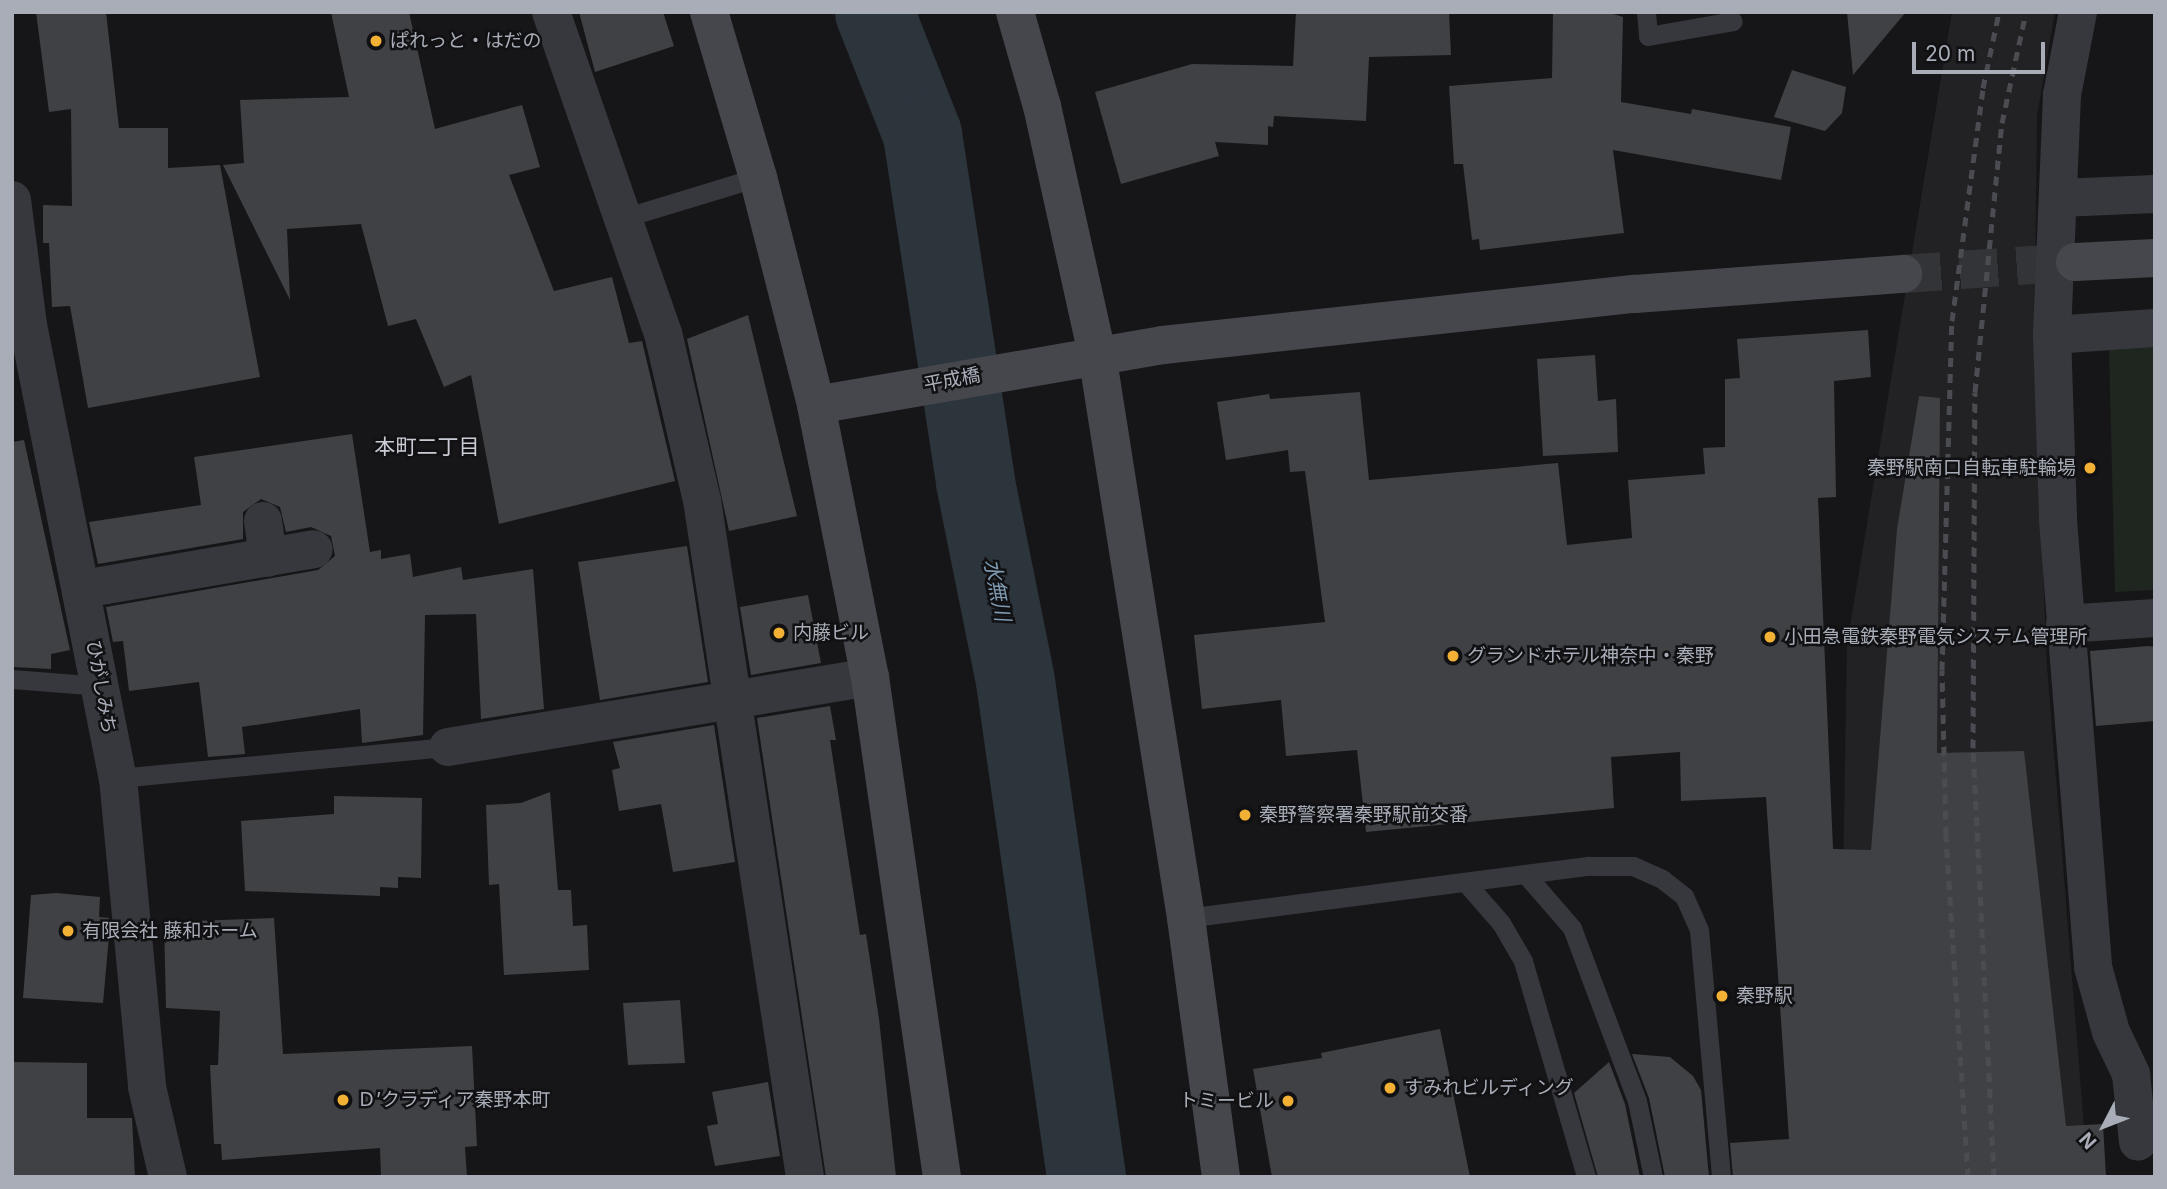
<!DOCTYPE html>
<html>
<head>
<meta charset="utf-8">
<style>
	body { margin:0 }
	#map { position:relative; width:2167px; height:1189px; overflow:hidden; background:#161618; font-family:Inter,"Noto Sans JP",sans-serif }
	div>[style] { position:absolute }
	.built>* { inset:0; background:#222225 }
	.green>* { inset:0; background:#1e261f }
	.river>* { height:79px; margin:-39.5px; padding:0 39.5px; transform-origin:39.5px; border-radius:39.5px; background:#2c353c }
	.building>* { inset:0; background:#404145 }
	.secondary-tunnel>* { height:38px; margin-top:-19px; transform-origin:0; background:repeating-linear-gradient(90deg,#333438 0 38px,transparent 0 57px) }
	.lane>* { height:19px; margin:-9.5px; padding:0 9.5px; transform-origin:9.5px; border-radius:9.5px; background:#37383d }
	.street>* { height:38px; margin:-19px; padding:0 19px; transform-origin:19px; border-radius:19px; background:#37383d }
	.secondary>* { height:38px; margin:-19px; padding:0 19px; transform-origin:19px; border-radius:19px; background:#45474d }
	.rail>* { height:5px; margin-top:-2.5px; transform-origin:0; background:repeating-linear-gradient(90deg,#4a4c52 0 9px,transparent 0 16px) }
	.dots>* { width:19px; height:19px; translate:-50% -50%; box-sizing:border-box; border:4px solid #111113; border-radius:50% }
	span { translate:-50% -50%; white-space:nowrap; text-align:center; line-height:1.15; -webkit-text-stroke:5px #111113; paint-order:stroke }
	.poi-label { font-size:19px; color:#a8adb8 }
	.left { translate:0 -50%; text-align:left }
	.right { translate:-100% -50%; text-align:right }
	.street-label { font-size:19px; color:#a8adb8 }
	.neighbourhood-label { font-size:21px; color:#c9ccd4 }
	.water-label { font-size:21px; color:#7f9bb3; font-style:italic }
	.frame { position:absolute; inset:0; border:14px solid #a8adb8; pointer-events:none }
	.north { position:absolute; left:2069px; top:1091px; width:70px; height:70px; -webkit-text-stroke:5px #111113; paint-order:stroke; rotate:228deg; font-size:19px; font-weight:700; line-height:28px; text-align:center; color:#a8adb8 }
	.north::after { content:''; display:block; margin:auto; width:24px; height:32px; background:#a8adb8; clip-path:polygon(50% 0,100% 100%,50% 72%,0 100%) }
	.scale { position:absolute; left:1912px; top:42px; width:133px; height:32px; box-sizing:border-box; border:4px solid #a8adb8; border-top:0; padding-left:9px; font-size:21px; line-height:24px; white-space:nowrap; color:#a8adb8; -webkit-text-stroke:5px #111113; paint-order:stroke }
</style>
</head>
<body>
<div id="map">
	<div class="built">
		<i style="clip-path:polygon(1952px 12px,2055px 12px,2037px 116px,2034px 354px,2047px 666px,2088px 1177px,1843px 880px,1847px 644px)"></i>
	</div>
	<div class="green">
		<i style="clip-path:polygon(2155px 347px,2155px 590px,2115px 592px,2109px 350px)"></i>
	</div>
	<div class="river">
		<i style="left:874px;top:12px;width:131px;rotate:68.5deg"></i>
		<i style="left:922px;top:134px;width:352px;rotate:81.3deg"></i>
		<i style="left:975px;top:482px;width:203px;rotate:78.6deg"></i>
		<i style="left:1015px;top:681px;width:501px;rotate:81.85deg"></i>
	</div>
	<div class="building">
		<i style="clip-path:polygon(36px 12px,106px 12px,119px 128px,168px 128px,168px 168px,220px 165px,260px 377px,88px 408px,70px 306px,52px 307px,49px 243px,43px 243px,43px 205px,72px 206px,71px 109px,49px 112px)"></i>
		<i style="clip-path:polygon(331px 12px,409px 12px,435px 129px,522px 105px,540px 167px,509px 175px,554px 291px,612px 277px,629px 343px,642px 341px,675px 481px,499px 524px,471px 375px,444px 387px,416px 319px,388px 326px,361px 224px,287px 229px,290px 300px,223px 165px,244px 163px,240px 100px,349px 97px)"></i>
		<i style="clip-path:polygon(579px 12px,663px 12px,674px 46px,595px 72px)"></i>
		<i style="clip-path:polygon(1296px 12px,1449px 12px,1451px 55px,1369px 57px,1366px 121px,1274px 116px,1273px 127px,1268px 126px,1268px 145px,1215px 142px,1219px 156px,1121px 184px,1095px 92px,1192px 64px,1293px 66px)"></i>
		<i style="clip-path:polygon(1553px 12px,1607px 12px,1623px 17px,1621px 102px,1691px 114px,1692px 109px,1791px 127px,1781px 180px,1613px 150px,1624px 233px,1480px 250px,1479px 239px,1472px 240px,1463px 164px,1454px 164px,1449px 86px,1552px 78px)"></i>
		<i style="clip-path:polygon(1847px 12px,1906px 12px,1853px 75px)"></i>
		<i style="clip-path:polygon(1792px 70px,1846px 87px,1842px 113px,1825px 131px,1774px 117px)"></i>
		<i style="clip-path:polygon(748px 315px,797px 516px,729px 531px,687px 339px)"></i>
		<i style="clip-path:polygon(1868px 330px,1871px 377px,1834px 381px,1836px 497px,1818px 498px,1833px 849px,1871px 850px,1897px 529px,1919px 396px,1940px 398px,1937px 753px,2024px 751px,2066px 1126px,2103px 1124px,2106px 1177px,1733px 1177px,1730px 1143px,1789px 1139px,1766px 797px,1681px 801px,1680px 752px,1611px 757px,1614px 808px,1366px 832px,1357px 750px,1286px 756px,1281px 700px,1202px 709px,1194px 635px,1325px 622px,1305px 471px,1290px 472px,1288px 450px,1226px 460px,1217px 402px,1269px 394px,1270px 399px,1360px 392px,1369px 480px,1558px 463px,1567px 545px,1632px 538px,1628px 480px,1705px 474px,1703px 448px,1725px 447px,1725px 379px,1740px 378px,1737px 339px)"></i>
		<i style="clip-path:polygon(1595px 355px,1598px 401px,1616px 399px,1618px 452px,1543px 456px,1537px 359px)"></i>
		<i style="clip-path:polygon(352px 434px,370px 552px,381px 550px,381px 559px,410px 554px,413px 577px,461px 567px,463px 580px,533px 569px,544px 709px,481px 719px,476px 614px,425px 615px,423px 735px,362px 743px,360px 709px,242px 727px,245px 754px,208px 757px,199px 682px,129px 691px,123px 641px,113px 642px,106px 607px,318px 570px,335px 556px,331px 536px,311px 527px,286px 532px,280px 507px,261px 499px,243px 512px,243px 539px,98px 564px,89px 522px,201px 505px,194px 457px)"></i>
		<i style="clip-path:polygon(24px 440px,70px 650px,51px 654px,51px 669px,12px 667px,12px 442px)"></i>
		<i style="clip-path:polygon(687px 546px,708px 682px,600px 700px,578px 562px)"></i>
		<i style="clip-path:polygon(808px 595px,821px 663px,751px 675px,740px 607px)"></i>
		<i style="clip-path:polygon(2148px 646px,2155px 647px,2155px 721px,2096px 726px,2090px 651px)"></i>
		<i style="clip-path:polygon(830px 706px,836px 740px,830px 740px,860px 935px,866px 934px,879px 1019px,896px 1177px,826px 1177px,757px 718px)"></i>
		<i style="clip-path:polygon(714px 725px,735px 862px,673px 872px,661px 804px,619px 811px,612px 770px,620px 768px,613px 742px)"></i>
		<i style="clip-path:polygon(550px 792px,558px 890px,571px 890px,573px 926px,587px 925px,589px 970px,504px 975px,499px 884px,489px 885px,486px 805px,521px 803px)"></i>
		<i style="clip-path:polygon(334px 796px,422px 798px,421px 878px,398px 877px,398px 888px,380px 887px,380px 896px,245px 891px,241px 821px,334px 814px)"></i>
		<i style="clip-path:polygon(56px 893px,100px 897px,99px 917px,109px 918px,110px 925px,103px 1003px,23px 998px,31px 895px)"></i>
		<i style="clip-path:polygon(274px 918px,283px 1054px,472px 1046px,477px 1146px,465px 1147px,467px 1177px,381px 1177px,380px 1148px,222px 1160px,221px 1144px,214px 1144px,210px 1065px,218px 1065px,220px 1011px,166px 1008px,164px 922px)"></i>
		<i style="clip-path:polygon(680px 1000px,685px 1063px,628px 1065px,623px 1003px)"></i>
		<i style="clip-path:polygon(1440px 1029px,1470px 1177px,1272px 1177px,1253px 1069px,1322px 1058px,1321px 1053px)"></i>
		<i style="clip-path:polygon(1632px 1054px,1670px 1057px,1693px 1076px,1701px 1090px,1709px 1177px,1665px 1177px,1649px 1098px)"></i>
		<i style="clip-path:polygon(12px 1062px,87px 1063px,87px 1118px,132px 1118px,135px 1177px,12px 1177px)"></i>
		<i style="clip-path:polygon(1609px 1062px,1625px 1104px,1640px 1177px,1598px 1177px,1574px 1093px)"></i>
		<i style="clip-path:polygon(768px 1082px,780px 1156px,715px 1166px,707px 1126px,718px 1124px,712px 1092px)"></i>
	</div>
	<div class="secondary-tunnel">
		<i style="left:1903px;top:274px;width:172px;rotate:-4deg"></i>
	</div>
	<div class="lane">
		<i style="left:1646px;top:12px;width:24px;rotate:85deg"></i>
		<i style="left:1648px;top:36px;width:86px;rotate:-10deg"></i>
		<i style="left:620px;top:219px;width:144px;rotate:-16.9deg"></i>
		<i style="left:12px;top:679px;width:89px;rotate:4.5deg"></i>
		<i style="left:118px;top:778px;width:331px;rotate:-5.4deg"></i>
		<i style="left:1527px;top:876px;width:69px;rotate:49.1deg"></i>
		<i style="left:1572px;top:928px;width:185px;rotate:69.4deg"></i>
		<i style="left:1637px;top:1101px;width:78px;rotate:78.1deg"></i>
		<i style="left:1466px;top:883px;width:53px;rotate:48.8deg"></i>
		<i style="left:1501px;top:923px;width:44px;rotate:59.9deg"></i>
		<i style="left:1523px;top:961px;width:225px;rotate:73.7deg"></i>
		<i style="left:1186px;top:918px;width:405px;rotate:-7.4deg"></i>
		<i style="left:1588px;top:866px;width:45px"></i>
		<i style="left:1633px;top:866px;width:32px;rotate:24deg"></i>
		<i style="left:1662px;top:879px;width:28px;rotate:38deg"></i>
		<i style="left:1684px;top:896px;width:37px;rotate:66deg"></i>
		<i style="left:1699px;top:930px;width:248px;rotate:84.9deg"></i>
	</div>
	<div class="street">
		<i style="left:551px;top:12px;width:340px;rotate:70.8deg"></i>
		<i style="left:663px;top:333px;width:171px;rotate:76.9deg"></i>
		<i style="left:702px;top:500px;width:685px;rotate:81.35deg"></i>
		<i style="left:2078px;top:12px;width:85px;rotate:100.9deg"></i>
		<i style="left:2062px;top:95px;width:240px;rotate:92.4deg"></i>
		<i style="left:2052px;top:335px;width:185px;rotate:88.1deg"></i>
		<i style="left:2058px;top:520px;width:448px;rotate:85.5deg"></i>
		<i style="left:2093px;top:967px;width:67px;rotate:74.5deg"></i>
		<i style="left:2111px;top:1032px;width:47px;rotate:64.5deg"></i>
		<i style="left:2131px;top:1074px;width:68px;rotate:84.1deg"></i>
		<i style="left:2059px;top:198px;width:96px;rotate:-2.4deg"></i>
		<i style="left:12px;top:200px;width:126px;rotate:82.7deg"></i>
		<i style="left:28px;top:325px;width:462px;rotate:78.8deg"></i>
		<i style="left:118px;top:778px;width:310px;rotate:84.6deg"></i>
		<i style="left:147px;top:1087px;width:92px;rotate:76.9deg"></i>
		<i style="left:2052px;top:335px;width:103px;rotate:-3.9deg"></i>
		<i style="left:263px;top:521px;width:37px;rotate:82deg"></i>
		<i style="left:83px;top:589px;width:234px;rotate:-9.8deg"></i>
		<i style="left:2065px;top:624px;width:90px;rotate:-3.8deg"></i>
		<i style="left:448px;top:747px;width:428px;rotate:-9.4deg"></i>
	</div>
	<div class="secondary">
		<i style="left:709px;top:12px;width:172px;rotate:73.5deg"></i>
		<i style="left:758px;top:177px;width:235px;rotate:75.7deg"></i>
		<i style="left:816px;top:405px;width:277px;rotate:78.8deg"></i>
		<i style="left:870px;top:677px;width:505px;rotate:81.81deg"></i>
		<i style="left:1015px;top:12px;width:98px;rotate:74deg"></i>
		<i style="left:1042px;top:106px;width:254px;rotate:77.5deg"></i>
		<i style="left:1097px;top:354px;width:571px;rotate:81.03deg"></i>
		<i style="left:1186px;top:918px;width:261px;rotate:82.3deg"></i>
		<i style="left:2075px;top:262px;width:80px;rotate:-2.9deg"></i>
		<i style="left:816px;top:405px;width:352px;rotate:-9.8deg"></i>
		<i style="left:1163px;top:345px;width:475px;rotate:-6.2deg"></i>
		<i style="left:1635px;top:294px;width:269px;rotate:-4.3deg"></i>
	</div>
	<div class="rail">
		<i style="left:1968px;top:1177px;width:343px;rotate:-93.7deg"></i>
		<i style="left:1946px;top:835px;width:165px;rotate:-91.4deg"></i>
		<i style="left:1942px;top:670px;width:349px;rotate:-88.4deg"></i>
		<i style="left:1952px;top:321px;width:235px;rotate:-82.4deg"></i>
		<i style="left:1983px;top:88px;width:78px;rotate:-78.1deg"></i>
		<i style="left:1994px;top:1177px;width:430px;rotate:-92.8deg"></i>
		<i style="left:1973px;top:748px;width:356px;rotate:-89.7deg"></i>
		<i style="left:1975px;top:392px;width:270px;rotate:-84.3deg"></i>
		<i style="left:2002px;top:123px;width:114px;rotate:-77.8deg"></i>
	</div>
	<div class="dots">
		<i style="left:376px;top:41px;background:#f2b134"></i>
		<i style="left:2090px;top:468px;background:#f2b134"></i>
		<i style="left:779px;top:633px;background:#f2b134"></i>
		<i style="left:1770px;top:637px;background:#f2b134"></i>
		<i style="left:1453px;top:656px;background:#f2b134"></i>
		<i style="left:1245px;top:815px;background:#f2b134"></i>
		<i style="left:68px;top:931px;background:#f2b134"></i>
		<i style="left:1722px;top:996px;background:#f2b134"></i>
		<i style="left:1390px;top:1088px;background:#f2b134"></i>
		<i style="left:343px;top:1100px;background:#f2b134"></i>
		<i style="left:1288px;top:1101px;background:#f2b134"></i>
	</div>
	<div class="poi-label">
		<span class="left" style="left:390px;top:41px">ぱれっと・はだの</span>
		<span class="right" style="left:2076px;top:468px">秦野駅南口自転車駐輪場</span>
		<span class="left" style="left:793px;top:633px">内藤ビル</span>
		<span class="left" style="left:1784px;top:637px">小田急電鉄秦野電気システム管理所</span>
		<span class="left" style="left:1467px;top:656px">グランドホテル神奈中・秦野</span>
		<span class="left" style="left:1259px;top:815px">秦野警察署秦野駅前交番</span>
		<span class="left" style="left:82px;top:931px">有限会社 藤和ホーム</span>
		<span class="left" style="left:1736px;top:996px">秦野駅</span>
		<span class="left" style="left:1404px;top:1088px">すみれビルディング</span>
		<span class="left" style="left:357px;top:1100px">Ｄ’クラディア秦野本町</span>
		<span class="right" style="left:1274px;top:1101px">トミービル</span>
	</div>
	<div class="street-label">
		<span style="left:952px;top:380px;rotate:-11deg">平成橋</span>
		<span style="left:101px;top:687px;rotate:80deg">ひがしみち</span>
	</div>
	<div class="neighbourhood-label">
		<span style="left:427px;top:447px">本町二丁目</span>
	</div>
	<div class="water-label">
		<span style="left:997px;top:590px;rotate:79deg">水無川</span>
	</div>
	<div class="frame"></div>
	<div class="north">N</div>
	<div class="scale">20 m</div>
</div>
</body>
</html>
